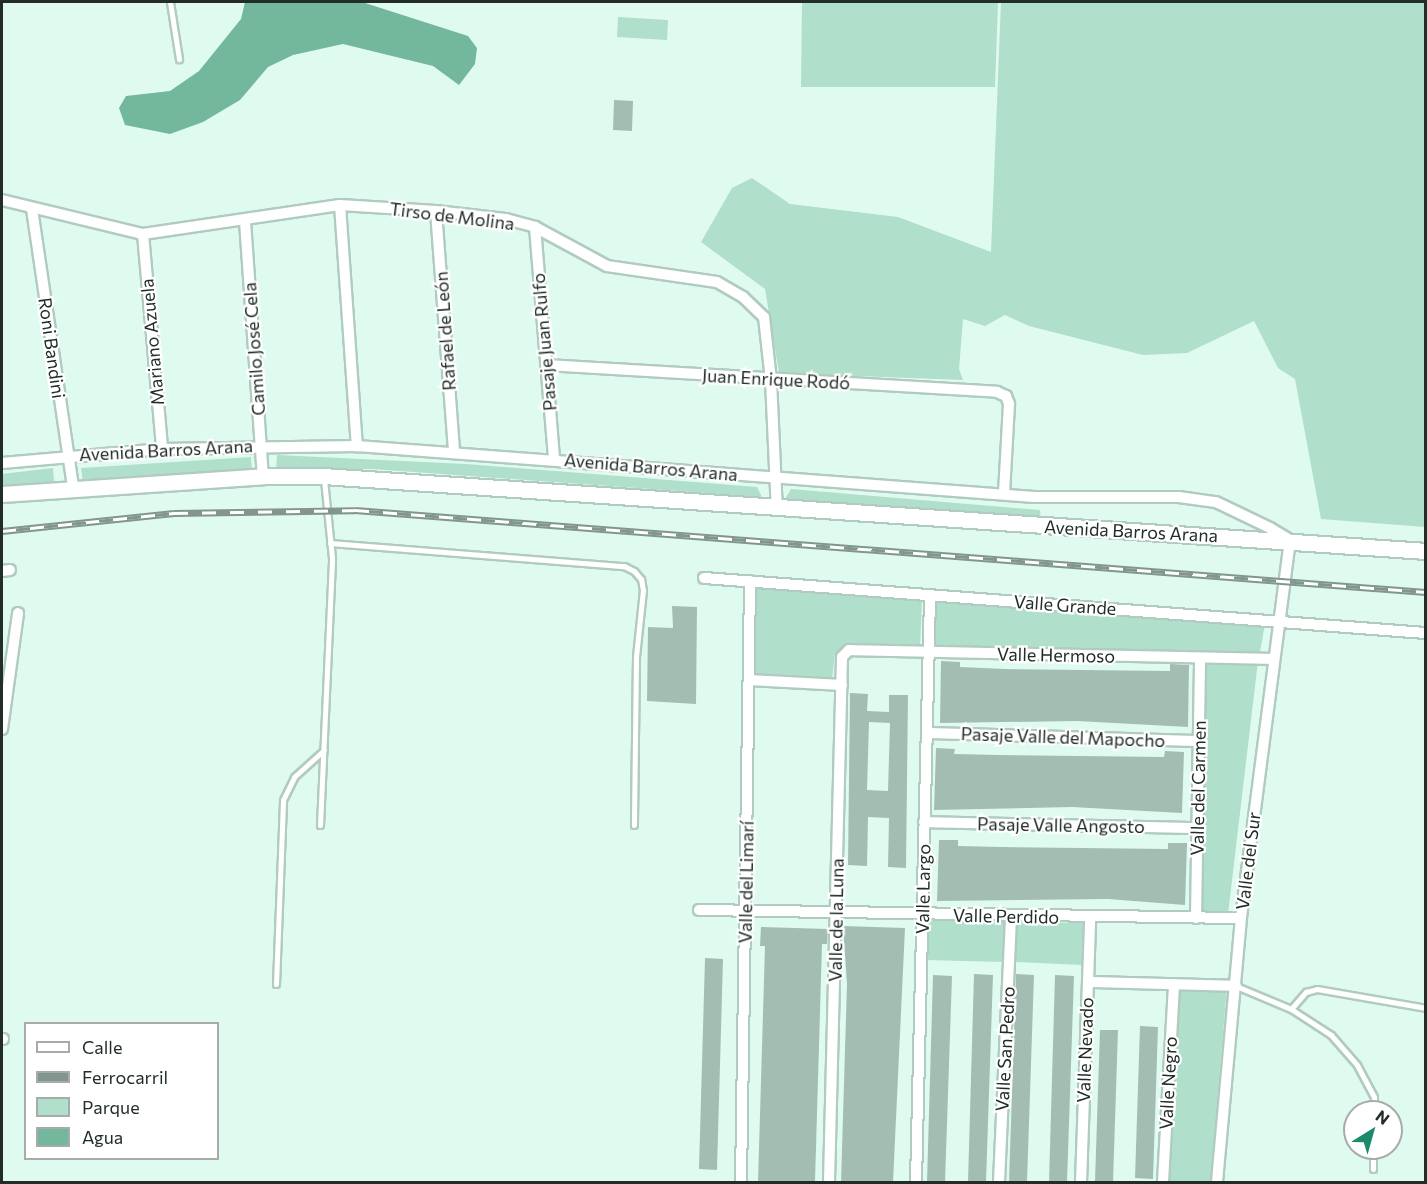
<!DOCTYPE html>
<html>
<head>
<meta charset="utf-8">
<style>
	body { margin:0 }
	#map { position:relative; width:1427px; height:1184px; overflow:hidden; background:#dffbef; font-family:Commissioner,sans-serif }
	div>[style] { position:absolute }
	.green>* { inset:0; background:#b0dfcb }
	.water>* { inset:0; background:#73b79d }
	.building>* { inset:0; background:#a3bdb2 }
	.roads { filter:drop-shadow(2px 0 #b1cbc0) drop-shadow(-2px 0 #b1cbc0) drop-shadow(0 2px #b1cbc0) drop-shadow(0 -2px #b1cbc0) }
	.lane>* { height:5px; margin:-2.5px; padding:0 2.5px; transform-origin:2.5px; border-radius:2.5px; background:#fff }
	.street>* { height:10px; margin:-5px; padding:0 5px; transform-origin:5px; border-radius:5px; background:#fff }
	.secondary>* { height:15px; margin:-7.5px; padding:0 7.5px; transform-origin:7.5px; border-radius:7.5px; background:#fff }
	.rail>* { height:7px; margin-top:-3.5px; transform-origin:0; background:repeating-linear-gradient(90deg,#fff 0 14px,#82968e 0 28px); box-sizing:border-box; border-block:2px solid #82968e }
	span { translate:-50% -50%; white-space:nowrap; text-align:center; line-height:1.15; -webkit-text-stroke:4.5px #fff; paint-order:stroke }
	.street-label { font-size:18px; color:#222d28 }
	.frame { position:absolute; inset:0; border:3px solid #222d28; pointer-events:none }
	.legend { position:absolute; left:24px; top:1022px; width:195px; height:138px; box-sizing:border-box; background:#fff; border:2px solid #a7aba9; margin:0; padding:8px 10px; list-style:none; font-size:18px; color:#222d28 }
	.legend li { display:flex; align-items:center; gap:12px; height:30px }
	.legend b { width:30px; border:2px solid #a7aba9 }
	.north { position:absolute; left:1343px; top:1100px; width:60px; height:60px; box-sizing:border-box; background:#fff; border:2px solid #a7aba9; border-radius:50%; rotate:37deg; font-size:16px; font-weight:700; line-height:24px; text-align:center; color:#222d28 }
	.north::after { content:''; display:block; margin:auto; width:21px; height:27px; background:#1b8b6b; clip-path:polygon(50% 0,100% 100%,50% 72%,0 100%) }
</style>
</head>
<body>
<div id="map">
	<div class="green">
		<i style="clip-path:polygon(802px 2px,998px 2px,995px 87px,801px 87px)"></i>
		<i style="clip-path:polygon(1001px 2px,1425px 2px,1425px 527px,1321px 519px,1295px 379px,1278px 368px,1254px 321px,1187px 353px,1143px 355px,1029px 326px,1005px 315px,985px 326px,963px 319px,959px 369px,963px 380px,779px 373px,765px 289px,701px 242px,732px 188px,752px 178px,790px 204px,898px 217px,991px 252px)"></i>
		<i style="clip-path:polygon(618px 17px,668px 20px,667px 40px,617px 37px)"></i>
		<i style="clip-path:polygon(277px 455px,466px 464px,757px 487px,762px 497px,372px 469px,276px 470px)"></i>
		<i style="clip-path:polygon(251px 457px,252px 471px,83px 483px,81px 468px)"></i>
		<i style="clip-path:polygon(53px 468px,54px 482px,2px 486px,2px 474px)"></i>
		<i style="clip-path:polygon(791px 489px,1040px 510px,1041px 521px,785px 499px)"></i>
		<i style="clip-path:polygon(751px 586px,922px 599px,920px 648px,848px 645px,835px 653px,832px 680px,748px 677px)"></i>
		<i style="clip-path:polygon(930px 599px,1265px 624px,1260px 652px,928px 648px)"></i>
		<i style="clip-path:polygon(1205px 660px,1258px 661px,1228px 914px,1201px 913px)"></i>
		<i style="clip-path:polygon(925px 920px,1006px 922px,1004px 962px,924px 960px)"></i>
		<i style="clip-path:polygon(1016px 922px,1085px 923px,1083px 965px,1015px 962px)"></i>
		<i style="clip-path:polygon(1178px 988px,1227px 988px,1210px 1182px,1166px 1182px)"></i>
	</div>
	<div class="water">
		<i style="clip-path:polygon(245px 2px,362px 2px,468px 36px,477px 48px,475px 64px,459px 85px,433px 66px,343px 44px,293px 55px,268px 67px,240px 100px,203px 122px,170px 134px,125px 125px,119px 108px,126px 96px,170px 91px,199px 71px,241px 19px)"></i>
	</div>
	<div class="building">
		<i style="clip-path:polygon(614px 100px,633px 101px,632px 131px,613px 130px)"></i>
		<i style="clip-path:polygon(672px 606px,697px 607px,696px 704px,647px 701px,648px 627px,673px 628px)"></i>
		<i style="clip-path:polygon(941px 661px,960px 662px,960px 667px,1005px 669px,1170px 671px,1170px 664px,1189px 665px,1188px 727px,1077px 721px,940px 723px)"></i>
		<i style="clip-path:polygon(evenodd,850px 693px,868px 694px,867px 711px,889px 712px,889px 695px,908px 695px,906px 868px,888px 867px,889px 818px,868px 817px,867px 866px,848px 865px,850px 693px,869px 722px,890px 723px,888px 791px,867px 790px,869px 722px)"></i>
		<i style="clip-path:polygon(936px 748px,955px 749px,954px 754px,999px 755px,1164px 757px,1165px 751px,1184px 752px,1182px 813px,1072px 807px,934px 810px)"></i>
		<i style="clip-path:polygon(939px 840px,958px 840px,958px 846px,1002px 847px,1168px 849px,1168px 843px,1187px 843px,1185px 905px,1108px 899px,937px 901px)"></i>
		<i style="clip-path:polygon(843px 926px,905px 928px,893px 1182px,841px 1182px,847px 984px)"></i>
		<i style="clip-path:polygon(761px 927px,828px 929px,827px 944px,822px 944px,815px 1182px,758px 1182px,765px 946px,760px 946px)"></i>
		<i style="clip-path:polygon(705px 958px,723px 959px,717px 1170px,699px 1169px)"></i>
		<i style="clip-path:polygon(974px 974px,993px 975px,986px 1182px,968px 1182px)"></i>
		<i style="clip-path:polygon(1016px 974px,1034px 975px,1027px 1182px,1009px 1182px)"></i>
		<i style="clip-path:polygon(933px 975px,952px 976px,945px 1182px,927px 1182px)"></i>
		<i style="clip-path:polygon(1055px 975px,1074px 976px,1067px 1182px,1049px 1182px)"></i>
		<i style="clip-path:polygon(1140px 1026px,1158px 1027px,1153px 1179px,1135px 1178px)"></i>
		<i style="clip-path:polygon(1100px 1030px,1118px 1030px,1113px 1182px,1095px 1181px)"></i>
	</div>
	<div class="roads">
		<div class="lane">
			<i style="left:170px;top:2px;width:58px;rotate:81deg"></i>
			<i style="left:330px;top:543px;width:295px;rotate:4.5deg"></i>
			<i style="left:624px;top:566px;width:11px;rotate:27deg"></i>
			<i style="left:634px;top:571px;width:11px;rotate:49deg"></i>
			<i style="left:641px;top:579px;width:11px;rotate:80deg"></i>
			<i style="left:643px;top:590px;width:67px;rotate:96deg"></i>
			<i style="left:636px;top:657px;width:168px;rotate:90.7deg"></i>
			<i style="left:320px;top:825px;width:267px;rotate:-87.4deg"></i>
			<i style="left:332px;top:558px;width:79px;rotate:-95.8deg"></i>
			<i style="left:276px;top:984px;width:184px;rotate:-87.8deg"></i>
			<i style="left:283px;top:800px;width:25px;rotate:-64deg"></i>
			<i style="left:294px;top:777px;width:40px;rotate:-42deg"></i>
			<i style="left:1236px;top:986px;width:60px;rotate:22.7deg"></i>
			<i style="left:1291px;top:1009px;width:48px;rotate:33deg"></i>
			<i style="left:1331px;top:1035px;width:40px;rotate:49deg"></i>
			<i style="left:1357px;top:1065px;width:36px;rotate:62deg"></i>
			<i style="left:1374px;top:1097px;width:15px;rotate:90deg"></i>
			<i style="left:1291px;top:1009px;width:23px;rotate:-49deg"></i>
			<i style="left:1306px;top:992px;width:11px;rotate:-15deg"></i>
			<i style="left:1317px;top:989px;width:111px;rotate:9.9deg"></i>
			<i style="left:1373px;top:1169px;width:21px;rotate:-90deg"></i>
		</div>
		<div class="street">
			<i style="left:2px;top:200px;width:145px;rotate:13.6deg"></i>
			<i style="left:143px;top:234px;width:199px;rotate:-8.4deg"></i>
			<i style="left:340px;top:205px;width:96px;rotate:3.6deg"></i>
			<i style="left:436px;top:211px;width:70px;rotate:6.5deg"></i>
			<i style="left:506px;top:219px;width:30px;rotate:15deg"></i>
			<i style="left:535px;top:227px;width:82px;rotate:28.4deg"></i>
			<i style="left:607px;top:266px;width:111px;rotate:8.3deg"></i>
			<i style="left:717px;top:282px;width:30px;rotate:30deg"></i>
			<i style="left:743px;top:297px;width:29px;rotate:44deg"></i>
			<i style="left:764px;top:317px;width:63px;rotate:83.7deg"></i>
			<i style="left:771px;top:380px;width:130px;rotate:87.4deg"></i>
			<i style="left:340px;top:205px;width:242px;rotate:86deg"></i>
			<i style="left:32px;top:209px;width:282px;rotate:81.6deg"></i>
			<i style="left:436px;top:211px;width:241px;rotate:85.7deg"></i>
			<i style="left:245px;top:221px;width:256px;rotate:86deg"></i>
			<i style="left:535px;top:227px;width:232px;rotate:85.3deg"></i>
			<i style="left:143px;top:234px;width:216px;rotate:84.9deg"></i>
			<i style="left:546px;top:365px;width:452px;rotate:3.4deg"></i>
			<i style="left:997px;top:392px;width:10px;rotate:24deg"></i>
			<i style="left:1006px;top:396px;width:9px;rotate:69deg"></i>
			<i style="left:1009px;top:404px;width:90px;rotate:93.2deg"></i>
			<i style="left:2px;top:463px;width:161px;rotate:-5deg"></i>
			<i style="left:162px;top:449px;width:195px;rotate:-0.9deg"></i>
			<i style="left:357px;top:446px;width:679px;rotate:4.31deg"></i>
			<i style="left:1034px;top:497px;width:145px"></i>
			<i style="left:1179px;top:497px;width:37px;rotate:8deg"></i>
			<i style="left:1216px;top:502px;width:60px;rotate:25.7deg"></i>
			<i style="left:1270px;top:528px;width:23px;rotate:31deg"></i>
			<i style="left:1290px;top:540px;width:381px;rotate:97.4deg"></i>
			<i style="left:1241px;top:918px;width:265px;rotate:95.2deg"></i>
			<i style="left:2px;top:571px;width:8px;rotate:-7deg"></i>
			<i style="left:704px;top:578px;width:724px;rotate:4.36deg"></i>
			<i style="left:749px;top:680px;width:93px;rotate:3.1deg"></i>
			<i style="left:2px;top:729px;width:117px;rotate:-82.1deg"></i>
			<i style="left:927px;top:733px;width:272px;rotate:1.7deg"></i>
			<i style="left:924px;top:822px;width:273px;rotate:1.3deg"></i>
			<i style="left:699px;top:910px;width:542px;rotate:0.85deg"></i>
			<i style="left:1196px;top:918px;width:260px;rotate:-89.1deg"></i>
			<i style="left:1088px;top:982px;width:148px;rotate:1.5deg"></i>
			<i style="left:2px;top:1039px;width:1px"></i>
			<i style="left:741px;top:1182px;width:601px;rotate:-89.14deg"></i>
			<i style="left:829px;top:1182px;width:525px;rotate:-88.58deg"></i>
			<i style="left:842px;top:657px;width:10px;rotate:-45deg"></i>
			<i style="left:849px;top:650px;width:423px;rotate:1.2deg"></i>
			<i style="left:916px;top:1182px;width:587px;rotate:-88.63deg"></i>
			<i style="left:999px;top:1182px;width:266px;rotate:-87.4deg"></i>
			<i style="left:1081px;top:1182px;width:264px;rotate:-88deg"></i>
			<i style="left:1163px;top:1182px;width:198px;rotate:-86.8deg"></i>
		</div>
		<div class="secondary">
			<i style="left:2px;top:494px;width:262px;rotate:-3.9deg"></i>
			<i style="left:263px;top:476px;width:60px"></i>
			<i style="left:323px;top:476px;width:1106px;rotate:3.89deg"></i>
		</div>
	</div>
	<div class="rail">
		<i style="left:2px;top:531px;width:173px;rotate:-6deg"></i>
		<i style="left:174px;top:513px;width:181px;rotate:-0.9deg"></i>
		<i style="left:355px;top:510px;width:1074px;rotate:4.38deg"></i>
	</div>
	<div class="street-label">
		<span style="left:452px;top:216px;rotate:7deg">Tirso de Molina</span>
		<span style="left:445px;top:331px;rotate:-94deg">Rafael de León</span>
		<span style="left:152px;top:342px;rotate:-95deg">Mariano Azuela</span>
		<span style="left:544px;top:342px;rotate:-95deg">Pasaje Juan Rulfo</span>
		<span style="left:52px;top:348px;rotate:82deg">Roni Bandini</span>
		<span style="left:254px;top:349px;rotate:-94deg">Camilo José Cela</span>
		<span style="left:776px;top:379px;rotate:3deg">Juan Enrique Rodó</span>
		<span style="left:166px;top:450px;rotate:-3deg">Avenida Barros Arana</span>
		<span style="left:651px;top:467px;rotate:5deg">Avenida Barros Arana</span>
		<span style="left:1131px;top:531px;rotate:3deg">Avenida Barros Arana</span>
		<span style="left:1065px;top:605px;rotate:4deg">Valle Grande</span>
		<span style="left:1056px;top:655px;rotate:1deg">Valle Hermoso</span>
		<span style="left:1063px;top:737px;rotate:2deg">Pasaje Valle del Mapocho</span>
		<span style="left:1198px;top:788px;rotate:-89deg">Valle del Carmen</span>
		<span style="left:1061px;top:825px;rotate:1deg">Pasaje Valle Angosto</span>
		<span style="left:1248px;top:861px;rotate:-83deg">Valle del Sur</span>
		<span style="left:746px;top:882px;rotate:-89deg">Valle del Limarí</span>
		<span style="left:923px;top:889px;rotate:-89deg">Valle Largo</span>
		<span style="left:1006px;top:916px;rotate:1deg">Valle Perdido</span>
		<span style="left:836px;top:920px;rotate:-89deg">Valle de la Luna</span>
		<span style="left:1005px;top:1049px;rotate:-87deg">Valle San Pedro</span>
		<span style="left:1085px;top:1050px;rotate:-88deg">Valle Nevado</span>
		<span style="left:1168px;top:1083px;rotate:-87deg">Valle Negro</span>
	</div>
	<div class="frame"></div>
	<ul class="legend">
	<li><b style="height:8px;background:#fff"></b>Calle</li>
	<li><b style="height:8px;background:#82968e"></b>Ferrocarril</li>
	<li><b style="height:16px;background:#b0dfcb"></b>Parque</li>
	<li><b style="height:16px;background:#73b79d"></b>Agua</li>
	</ul>
	<div class="north">N</div>
</div>
</body>
</html>
